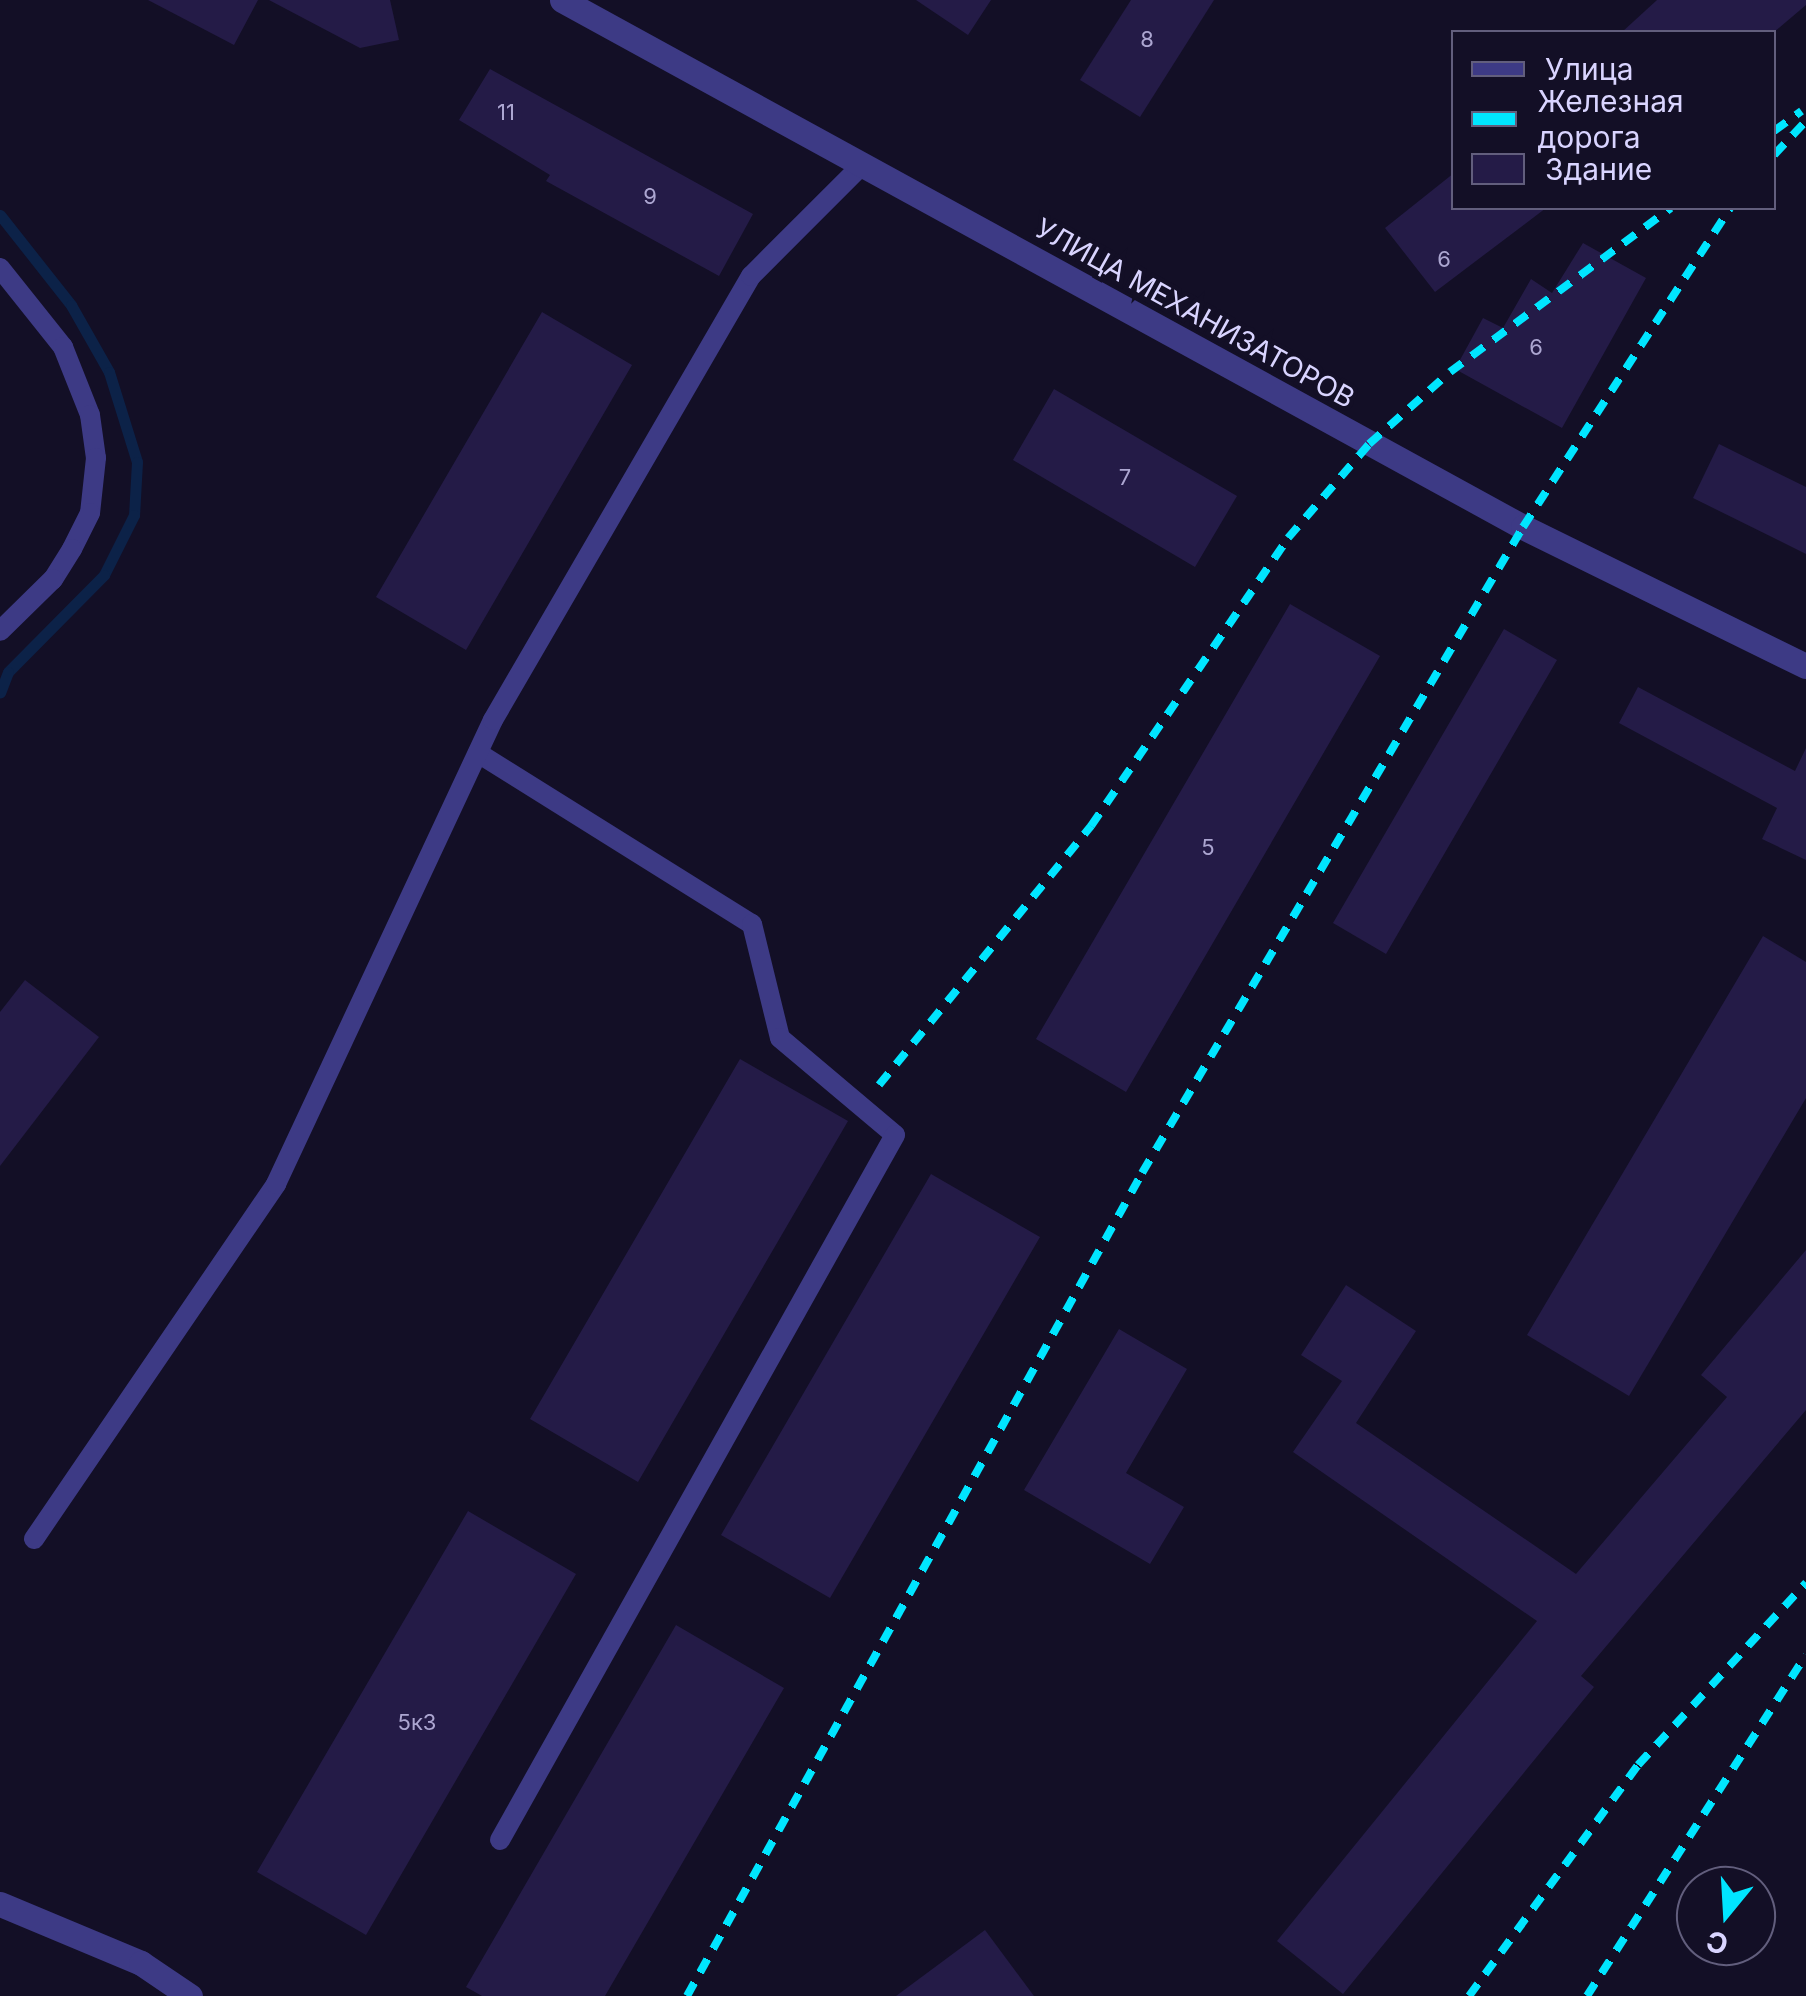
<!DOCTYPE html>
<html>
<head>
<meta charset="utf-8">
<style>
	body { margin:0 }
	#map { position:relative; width:1806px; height:1996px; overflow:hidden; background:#130f26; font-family:Inter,sans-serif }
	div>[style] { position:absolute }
	.stream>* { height:11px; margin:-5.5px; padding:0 5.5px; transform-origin:5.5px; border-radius:5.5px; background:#0c2248 }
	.building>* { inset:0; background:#241b47 }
	.lane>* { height:20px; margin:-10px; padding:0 10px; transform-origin:10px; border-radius:10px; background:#3d3a85 }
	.street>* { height:25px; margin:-12.5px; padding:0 12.5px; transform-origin:12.5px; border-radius:12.5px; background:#3d3a85 }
	.rail>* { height:8px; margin-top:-4px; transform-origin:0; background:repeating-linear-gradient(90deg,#00e5ff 0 15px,transparent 0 27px) }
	span { translate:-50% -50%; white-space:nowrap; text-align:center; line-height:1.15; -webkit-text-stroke:9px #130f26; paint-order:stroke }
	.number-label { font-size:22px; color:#aca6d1 }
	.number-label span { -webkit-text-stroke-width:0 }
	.street-label { font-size:28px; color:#d9d4ff }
	.legend { position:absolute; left:1451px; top:30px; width:325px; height:180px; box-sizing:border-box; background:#130f26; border:2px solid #625e7d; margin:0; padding:12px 18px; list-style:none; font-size:30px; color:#d9d4ff }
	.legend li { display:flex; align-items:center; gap:20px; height:50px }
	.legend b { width:50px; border:2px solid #625e7d }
	.north { position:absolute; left:1676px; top:1866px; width:100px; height:100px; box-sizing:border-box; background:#130f26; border:2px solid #625e7d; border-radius:50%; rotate:198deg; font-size:28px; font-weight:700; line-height:40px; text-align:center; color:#d9d4ff }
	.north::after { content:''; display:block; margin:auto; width:35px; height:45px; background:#00e5ff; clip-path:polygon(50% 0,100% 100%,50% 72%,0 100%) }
</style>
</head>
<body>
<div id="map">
	<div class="stream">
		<i style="left:0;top:215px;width:115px;rotate:51.7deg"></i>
		<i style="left:71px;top:305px;width:77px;rotate:60.4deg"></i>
		<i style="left:109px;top:372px;width:94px;rotate:72.7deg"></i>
		<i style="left:137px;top:462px;width:53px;rotate:93.2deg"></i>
		<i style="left:134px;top:515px;width:67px;rotate:116.6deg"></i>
		<i style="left:104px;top:575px;width:136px;rotate:134.7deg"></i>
		<i style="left:8px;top:672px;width:22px;rotate:111deg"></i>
	</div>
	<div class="building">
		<i style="clip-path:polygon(148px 0,258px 0,234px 45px)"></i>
		<i style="clip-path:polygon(269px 0,390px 0,399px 40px,360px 48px)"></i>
		<i style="clip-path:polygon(916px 0,991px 0,968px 35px)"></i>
		<i style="clip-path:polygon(1131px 0,1214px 0,1140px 117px,1080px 80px)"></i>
		<i style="clip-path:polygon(1657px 0,1806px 0,1806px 5px,1774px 32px,1622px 32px)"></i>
		<i style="clip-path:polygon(490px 69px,753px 214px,719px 276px,546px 181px,550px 175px,459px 120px)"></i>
		<i style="clip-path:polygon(1454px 173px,1454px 208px,1546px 208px,1435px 292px,1385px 228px)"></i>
		<i style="clip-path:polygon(1583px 243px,1646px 278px,1562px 428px,1455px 369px,1483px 318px,1503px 328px,1531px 279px,1552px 293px)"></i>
		<i style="clip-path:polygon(542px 312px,632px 365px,466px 650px,376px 597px)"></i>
		<i style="clip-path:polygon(1054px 389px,1237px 496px,1195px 567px,1013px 460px)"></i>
		<i style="clip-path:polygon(1719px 444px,1806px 487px,1806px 554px,1693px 498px)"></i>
		<i style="clip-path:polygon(1290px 604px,1380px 656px,1126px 1092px,1036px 1039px)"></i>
		<i style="clip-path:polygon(1504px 629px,1557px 660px,1386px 954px,1333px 923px)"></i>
		<i style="clip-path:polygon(1638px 687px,1795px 771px,1806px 748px,1806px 860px,1762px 839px,1777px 808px,1619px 723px)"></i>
		<i style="clip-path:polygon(1763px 936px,1806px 962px,1806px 1098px,1629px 1396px,1527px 1335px)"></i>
		<i style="clip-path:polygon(25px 980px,99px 1037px,0 1166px,0 1012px)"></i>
		<i style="clip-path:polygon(740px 1059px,848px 1121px,638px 1482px,530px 1419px)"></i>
		<i style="clip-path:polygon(931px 1174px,1040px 1237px,830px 1598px,721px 1535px)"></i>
		<i style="clip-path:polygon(1806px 1250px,1806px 1410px,1581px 1676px,1594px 1687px,1343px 1994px,1277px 1941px,1537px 1621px,1293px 1452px,1342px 1381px,1301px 1355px,1346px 1285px,1416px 1331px,1356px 1423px,1576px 1574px,1727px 1397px,1701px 1375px)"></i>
		<i style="clip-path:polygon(1119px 1329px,1187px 1369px,1126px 1473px,1184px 1507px,1150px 1564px,1024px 1490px)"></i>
		<i style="clip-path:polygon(468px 1511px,576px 1574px,366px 1935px,257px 1872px)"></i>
		<i style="clip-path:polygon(676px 1625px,784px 1688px,605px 1996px,482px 1996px,466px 1987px)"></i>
		<i style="clip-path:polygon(985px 1930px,1034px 1996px,896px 1996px)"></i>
	</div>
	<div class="lane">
		<i style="left:0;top:268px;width:101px;rotate:51.4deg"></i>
		<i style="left:63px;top:347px;width:73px;rotate:68.3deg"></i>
		<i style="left:90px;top:415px;width:43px;rotate:82.1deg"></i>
		<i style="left:96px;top:458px;width:55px;rotate:96.2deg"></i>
		<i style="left:90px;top:513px;width:40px;rotate:116.6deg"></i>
		<i style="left:72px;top:549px;width:36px;rotate:122deg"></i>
		<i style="left:53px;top:579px;width:74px;rotate:135.5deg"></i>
		<i style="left:478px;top:753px;width:323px;rotate:32deg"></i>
		<i style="left:752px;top:924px;width:117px;rotate:76.2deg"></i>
		<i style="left:780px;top:1038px;width:150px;rotate:40.1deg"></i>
		<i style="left:895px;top:1135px;width:808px;rotate:119.26deg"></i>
		<i style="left:34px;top:1539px;width:430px;rotate:-55.7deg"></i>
		<i style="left:276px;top:1184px;width:512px;rotate:-64.94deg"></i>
		<i style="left:493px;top:720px;width:514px;rotate:-59.84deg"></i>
		<i style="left:751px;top:276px;width:157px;rotate:-45deg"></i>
	</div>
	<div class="street">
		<i style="left:562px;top:0;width:1096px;rotate:28.74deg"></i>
		<i style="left:1523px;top:527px;width:315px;rotate:26.2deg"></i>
		<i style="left:0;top:1904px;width:153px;rotate:22.7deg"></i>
		<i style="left:141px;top:1963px;width:59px;rotate:34deg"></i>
	</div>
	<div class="rail">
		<i style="left:1774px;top:131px;width:34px;rotate:-36deg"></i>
		<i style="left:1774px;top:155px;width:47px;rotate:-46.7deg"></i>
		<i style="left:879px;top:1085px;width:335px;rotate:-50.7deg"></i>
		<i style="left:1091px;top:826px;width:349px;rotate:-55.6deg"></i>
		<i style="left:1288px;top:538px;width:124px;rotate:-49.2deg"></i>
		<i style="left:1369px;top:444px;width:108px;rotate:-41.6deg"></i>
		<i style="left:1450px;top:372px;width:275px;rotate:-36.6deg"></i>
		<i style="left:687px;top:1996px;width:940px;rotate:-61.06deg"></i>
		<i style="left:1142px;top:1173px;width:750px;rotate:-59.47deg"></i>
		<i style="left:1523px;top:527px;width:380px;rotate:-57deg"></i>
		<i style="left:1469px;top:1996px;width:286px;rotate:-53.8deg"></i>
		<i style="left:1638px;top:1765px;width:248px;rotate:-47.3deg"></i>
		<i style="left:1587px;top:1996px;width:405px;rotate:-57.3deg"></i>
	</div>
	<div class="number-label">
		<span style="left:1147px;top:40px">8</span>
		<span style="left:506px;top:113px">11</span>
		<span style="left:650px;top:197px">9</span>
		<span style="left:1444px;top:260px">6</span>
		<span style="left:1536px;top:348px">6</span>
		<span style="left:1125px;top:478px">7</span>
		<span style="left:1208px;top:848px">5</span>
		<span style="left:417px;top:1723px">5к3</span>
	</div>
	<div class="street-label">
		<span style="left:1195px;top:313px;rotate:29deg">УЛИЦА МЕХАНИЗАТОРОВ</span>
	</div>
	<ul class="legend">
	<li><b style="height:12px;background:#3d3a85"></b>Улица</li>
	<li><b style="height:12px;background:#00e5ff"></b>Железная дорога</li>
	<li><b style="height:28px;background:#241b47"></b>Здание</li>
	</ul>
	<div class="north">С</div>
</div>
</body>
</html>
